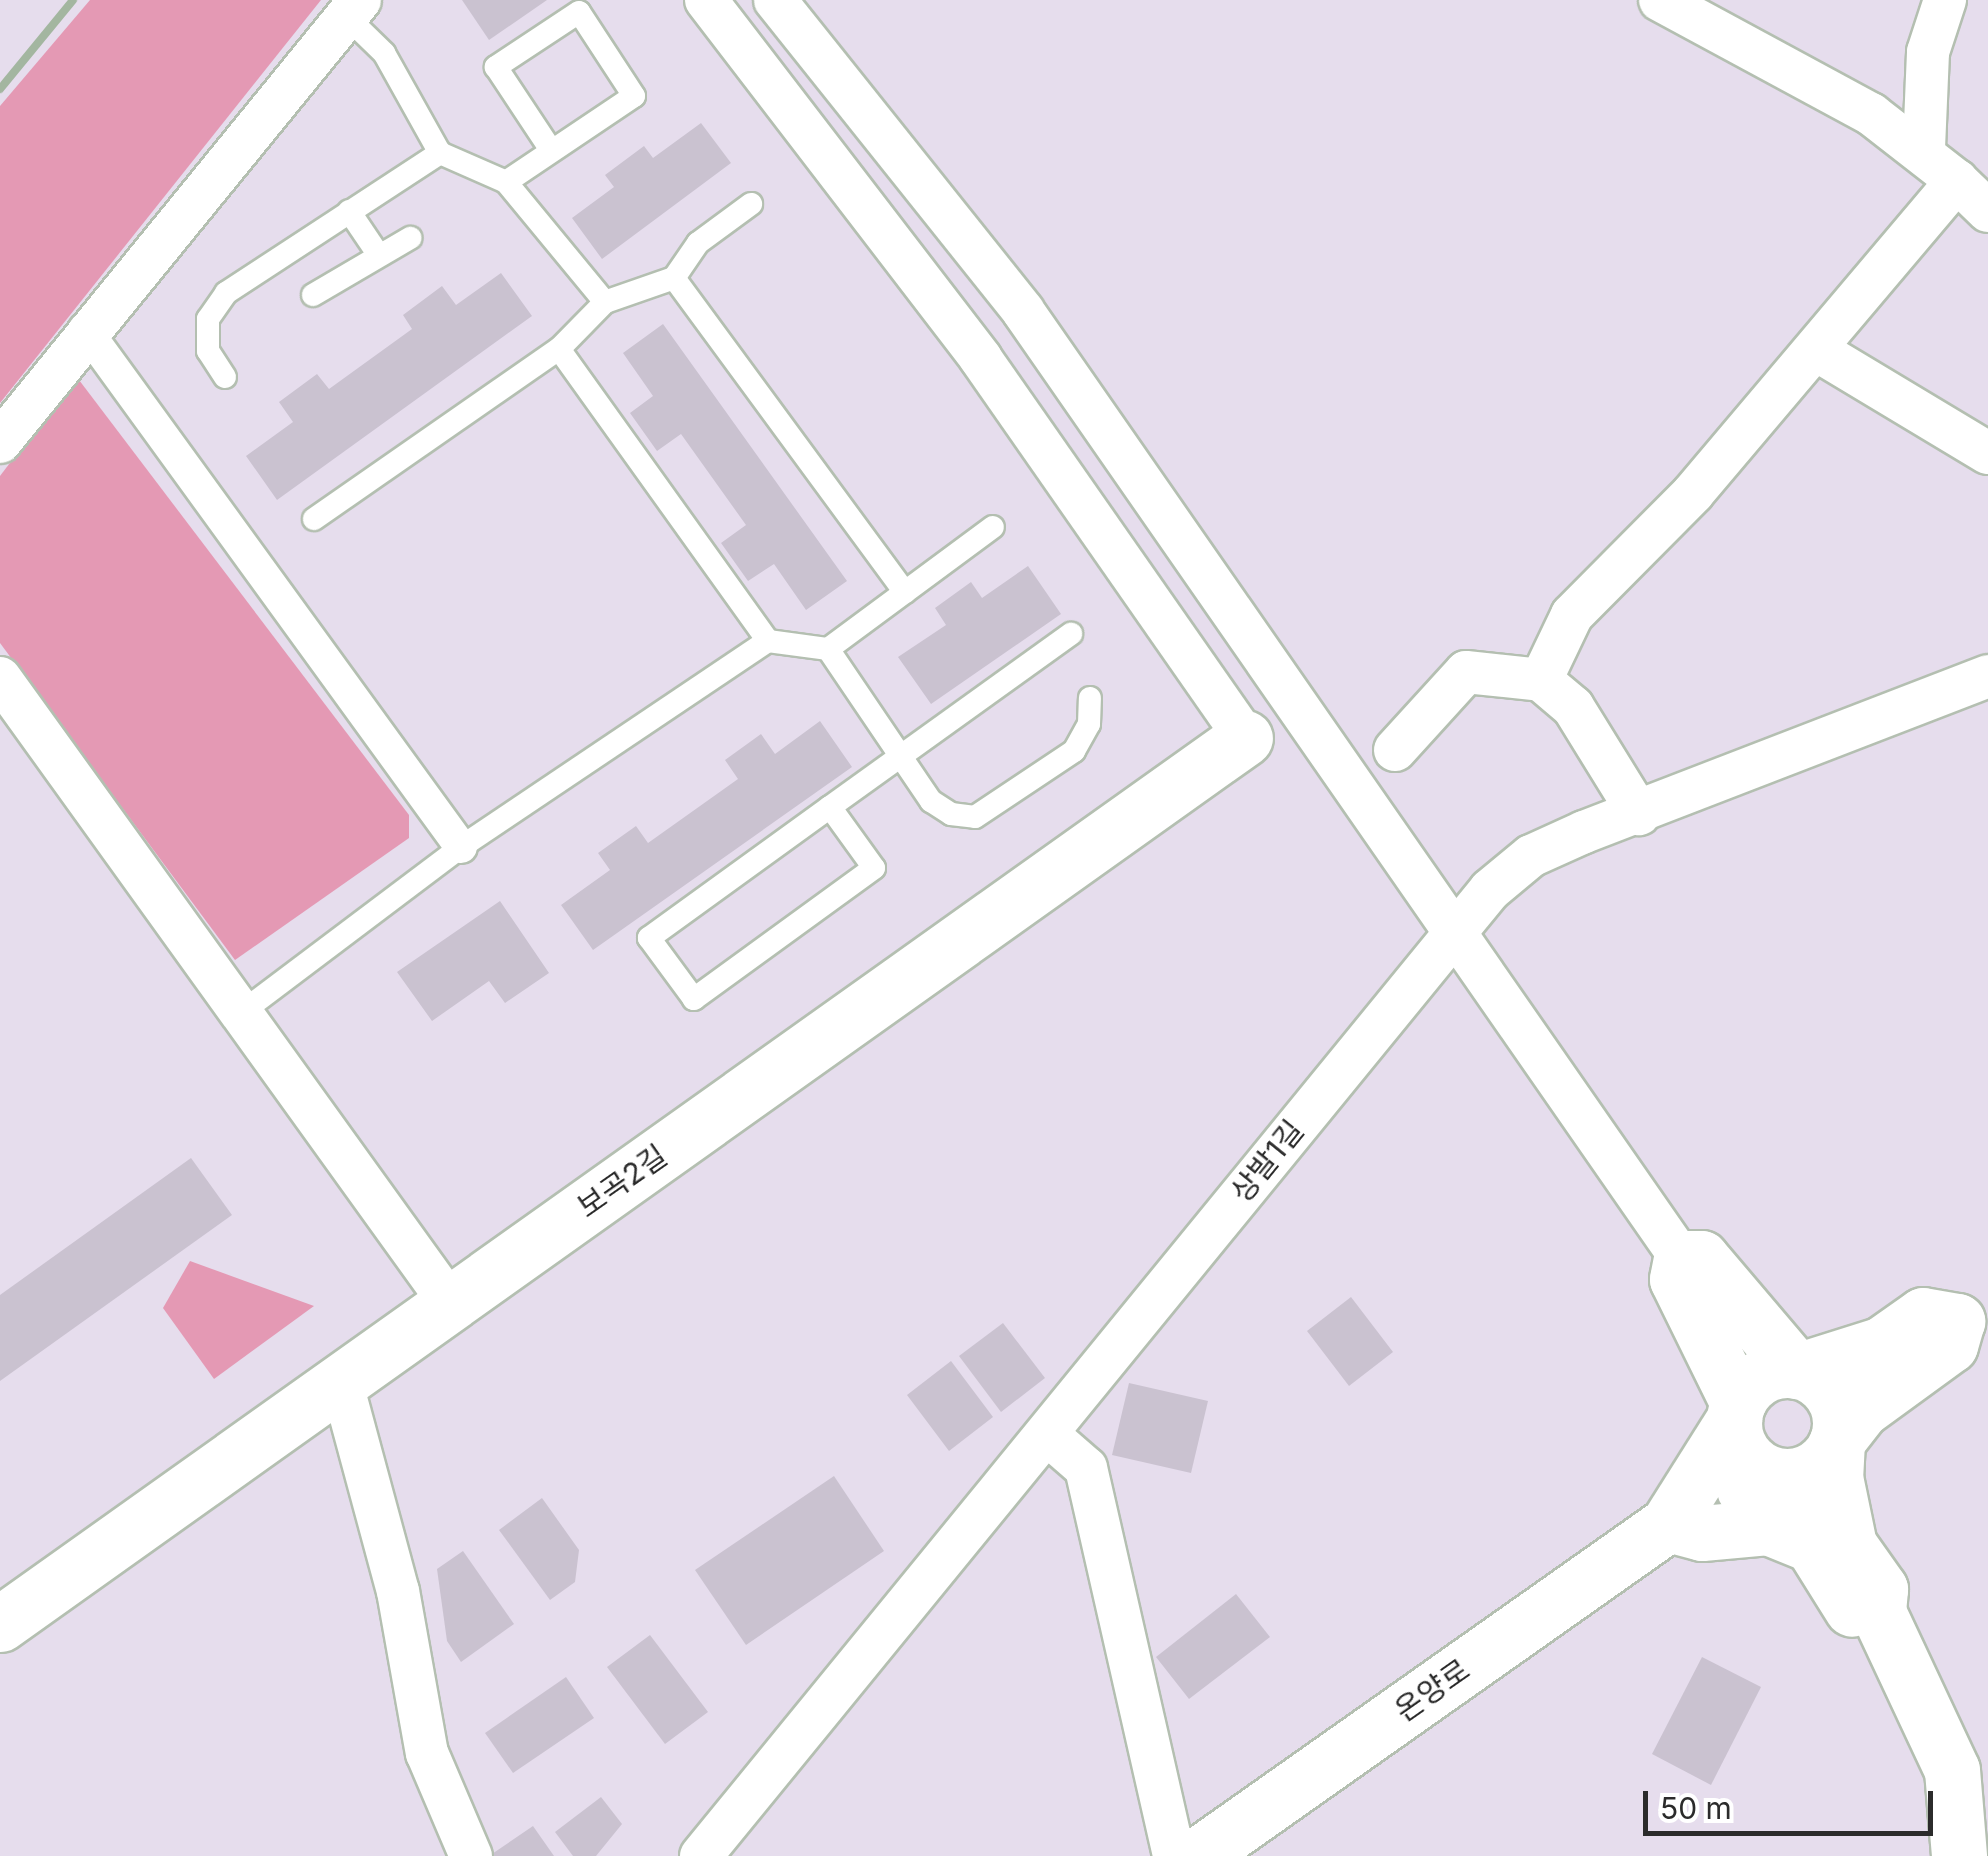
<!DOCTYPE html>
<html>
<head>
<meta charset="utf-8">
<style>
	body { margin:0 }
	#map { position:relative; width:1988px; height:1856px; overflow:hidden; background:#e6dded; font-family:Inter,"Noto Sans KR",sans-serif }
	div>[style] { position:absolute }
	.green>* { inset:0; background:#e499b4 }
	.building>* { inset:0; background:#cac2d0 }
	.roads { filter:drop-shadow(2px 0 #b4bfb1) drop-shadow(-2px 0 #b4bfb1) drop-shadow(0 2px #b4bfb1) drop-shadow(0 -2px #b4bfb1) }
	.service>* { height:22px; margin:-11px; padding:0 11px; transform-origin:11px; border-radius:11px; background:#fff }
	.pedestrian>* { height:32px; margin:-16px; padding:0 16px; transform-origin:16px; border-radius:16px; background:#fff }
	.minor>* { height:42px; margin:-21px; padding:0 21px; transform-origin:21px; border-radius:21px; background:#fff }
	.tertiary>* { height:55px; margin:-27.5px; padding:0 27.5px; transform-origin:27.5px; border-radius:27.5px; background:#fff }
	.secondary>* { height:55px; margin:-27.5px; padding:0 27.5px; transform-origin:27.5px; border-radius:27.5px; background:#fff }
	.secondary>.ring { margin:-27.5px; padding:0; box-sizing:content-box; background:none; border:55px solid #fff; border-radius:50% }
	.rail>* { height:8px; margin:-4px; padding:0 4px; transform-origin:4px; border-radius:4px; background:#a3b6a0 }
	span { translate:-50% -50%; white-space:nowrap; text-align:center; line-height:1.15; -webkit-text-stroke:9px #fff; paint-order:stroke }
	.street-label { font-size:30px; color:#2b2b2b }
	.scale { position:absolute; left:1643px; top:1791px; width:290px; height:45px; box-sizing:border-box; border:5px solid #2b2b2b; border-top:0; padding-left:12px; font-size:30px; line-height:35px; white-space:nowrap; color:#2b2b2b; -webkit-text-stroke:8px #fff; paint-order:stroke }
</style>
</head>
<body>
<div id="map">
	<div class="green">
		<i style="clip-path:polygon(90px 0,321px 0,0 403px,0 106px)"></i>
		<i style="clip-path:polygon(76px 376px,409px 815px,409px 838px,235px 960px,0 643px,0 476px)"></i>
		<i style="clip-path:polygon(190px 1261px,314px 1306px,214px 1379px,163px 1308px)"></i>
	</div>
	<div class="building">
		<i style="clip-path:polygon(462px 0,547px 0,489px 40px)"></i>
		<i style="clip-path:polygon(701px 123px,731px 163px,602px 259px,572px 218px,614px 187px,605px 175px,644px 146px,653px 158px)"></i>
		<i style="clip-path:polygon(501px 273px,532px 316px,277px 500px,246px 456px,293px 422px,279px 402px,317px 374px,329px 389px,412px 329px,403px 315px,442px 286px,456px 305px)"></i>
		<i style="clip-path:polygon(663px 324px,847px 581px,806px 610px,774px 564px,748px 581px,721px 543px,746px 525px,681px 434px,657px 451px,630px 413px,653px 396px,623px 353px)"></i>
		<i style="clip-path:polygon(1028px 566px,1061px 614px,931px 704px,898px 657px,946px 625px,935px 608px,971px 582px,982px 598px)"></i>
		<i style="clip-path:polygon(820px 721px,852px 767px,593px 950px,561px 905px,610px 870px,598px 853px,636px 826px,648px 843px,738px 779px,725px 760px,761px 734px,775px 754px)"></i>
		<i style="clip-path:polygon(500px 901px,549px 973px,505px 1003px,489px 981px,432px 1021px,397px 972px)"></i>
		<i style="clip-path:polygon(191px 1158px,232px 1215px,0 1381px,0 1295px)"></i>
		<i style="clip-path:polygon(1351px 1297px,1393px 1352px,1349px 1386px,1307px 1331px)"></i>
		<i style="clip-path:polygon(1003px 1323px,1045px 1378px,1001px 1412px,959px 1356px)"></i>
		<i style="clip-path:polygon(951px 1361px,993px 1417px,949px 1451px,907px 1395px)"></i>
		<i style="clip-path:polygon(1129px 1383px,1208px 1401px,1191px 1473px,1112px 1455px)"></i>
		<i style="clip-path:polygon(834px 1476px,884px 1551px,746px 1645px,695px 1570px)"></i>
		<i style="clip-path:polygon(542px 1498px,579px 1550px,575px 1582px,550px 1600px,499px 1530px)"></i>
		<i style="clip-path:polygon(463px 1551px,514px 1624px,461px 1662px,447px 1641px,437px 1569px)"></i>
		<i style="clip-path:polygon(1236px 1594px,1270px 1637px,1189px 1699px,1156px 1657px)"></i>
		<i style="clip-path:polygon(650px 1635px,708px 1712px,665px 1744px,607px 1667px)"></i>
		<i style="clip-path:polygon(1702px 1657px,1761px 1687px,1711px 1785px,1652px 1754px)"></i>
		<i style="clip-path:polygon(566px 1677px,594px 1718px,513px 1773px,485px 1733px)"></i>
		<i style="clip-path:polygon(601px 1797px,622px 1824px,596px 1856px,573px 1856px,555px 1832px)"></i>
		<i style="clip-path:polygon(533px 1826px,554px 1856px,489px 1856px)"></i>
	</div>
	<div class="roads">
		<div class="service">
			<i style="left:347px;top:17px;width:52px;rotate:44.2deg"></i>
			<i style="left:384px;top:53px;width:115px;rotate:60.8deg"></i>
			<i style="left:440px;top:153px;width:72px;rotate:23.7deg"></i>
			<i style="left:506px;top:182px;width:156px;rotate:50.5deg"></i>
			<i style="left:506px;top:182px;width:154px;rotate:-33.9deg"></i>
			<i style="left:634px;top:96px;width:100px;rotate:-123.2deg"></i>
			<i style="left:579px;top:12px;width:100px;rotate:146.5deg"></i>
			<i style="left:496px;top:67px;width:100px;rotate:56.5deg"></i>
			<i style="left:349px;top:211px;width:52px;rotate:56deg"></i>
			<i style="left:674px;top:278px;width:390px;rotate:53.7deg"></i>
			<i style="left:313px;top:295px;width:113px;rotate:-30.4deg"></i>
			<i style="left:559px;top:349px;width:359px;rotate:54.4deg"></i>
			<i style="left:225px;top:377px;width:31px;rotate:-123deg"></i>
			<i style="left:208px;top:351px;width:32px;rotate:-90deg"></i>
			<i style="left:208px;top:319px;width:32px;rotate:-55deg"></i>
			<i style="left:226px;top:293px;width:256px;rotate:-33.2deg"></i>
			<i style="left:314px;top:519px;width:298px;rotate:-34.8deg"></i>
			<i style="left:559px;top:349px;width:66px;rotate:-45.6deg"></i>
			<i style="left:605px;top:302px;width:73px;rotate:-19.2deg"></i>
			<i style="left:674px;top:278px;width:42px;rotate:-55.6deg"></i>
			<i style="left:698px;top:243px;width:66px;rotate:-36.3deg"></i>
			<i style="left:828px;top:649px;width:205px;rotate:-36.5deg"></i>
			<i style="left:830px;top:807px;width:75px;rotate:54.2deg"></i>
			<i style="left:874px;top:868px;width:223px;rotate:144deg"></i>
			<i style="left:694px;top:999px;width:76px;rotate:-126.4deg"></i>
			<i style="left:649px;top:938px;width:223px;rotate:-35.9deg"></i>
			<i style="left:830px;top:807px;width:297px;rotate:-35.7deg"></i>
			<i style="left:246px;top:1009px;width:269px;rotate:-37deg"></i>
			<i style="left:461px;top:847px;width:370px;rotate:-33.9deg"></i>
			<i style="left:768px;top:641px;width:61px;rotate:7.6deg"></i>
			<i style="left:828px;top:649px;width:184px;rotate:55.9deg"></i>
			<i style="left:931px;top:801px;width:24px;rotate:33deg"></i>
			<i style="left:951px;top:814px;width:24px;rotate:7deg"></i>
			<i style="left:975px;top:817px;width:119px;rotate:-33.7deg"></i>
			<i style="left:1074px;top:751px;width:31px;rotate:-61deg"></i>
			<i style="left:1089px;top:724px;width:26px;rotate:-88deg"></i>
		</div>
		<div class="pedestrian">
			<i style="left:85px;top:329px;width:640px;rotate:54.03deg"></i>
		</div>
		<div class="minor">
			<i style="left:706px;top:0;width:452px;rotate:52.5deg"></i>
			<i style="left:981px;top:359px;width:462px;rotate:55.1deg"></i>
			<i style="left:775px;top:0;width:398px;rotate:51.4deg"></i>
			<i style="left:1023px;top:311px;width:1153px;rotate:55.21deg"></i>
			<i style="left:1660px;top:0;width:240px;rotate:28.4deg"></i>
			<i style="left:1871px;top:114px;width:109px;rotate:37.9deg"></i>
			<i style="left:1924px;top:148px;width:96px;rotate:-87.6deg"></i>
			<i style="left:1928px;top:52px;width:55px;rotate:-71.9deg"></i>
			<i style="left:1818px;top:351px;width:198px;rotate:31deg"></i>
			<i style="left:0;top:442px;width:570px;rotate:-50.84deg"></i>
			<i style="left:0;top:678px;width:770px;rotate:54.25deg"></i>
			<i style="left:1541px;top:680px;width:72px;rotate:-64.5deg"></i>
			<i style="left:1572px;top:615px;width:172px;rotate:-45.2deg"></i>
			<i style="left:1693px;top:493px;width:409px;rotate:-49.8deg"></i>
			<i style="left:1957px;top:181px;width:43px;rotate:44.1deg"></i>
			<i style="left:1395px;top:750px;width:105px;rotate:-47.7deg"></i>
			<i style="left:1466px;top:672px;width:75px;rotate:6.1deg"></i>
			<i style="left:1541px;top:680px;width:42px;rotate:40.2deg"></i>
			<i style="left:1573px;top:707px;width:126px;rotate:58.3deg"></i>
			<i style="left:342px;top:1384px;width:214px;rotate:74.9deg"></i>
			<i style="left:398px;top:1591px;width:165px;rotate:79.9deg"></i>
			<i style="left:427px;top:1753px;width:112px;rotate:66.9deg"></i>
			<i style="left:1048px;top:1435px;width:50px;rotate:41deg"></i>
			<i style="left:1086px;top:1468px;width:398px;rotate:77.2deg"></i>
			<i style="left:701px;top:1856px;width:1247px;rotate:-50.76deg"></i>
			<i style="left:1490px;top:890px;width:53px;rotate:-39.7deg"></i>
			<i style="left:1531px;top:856px;width:58px;rotate:-24.4deg"></i>
			<i style="left:1584px;top:832px;width:433px;rotate:-21.1deg"></i>
		</div>
		<div class="tertiary">
			<i style="left:0;top:1624px;width:1528px;rotate:-35.44deg"></i>
		</div>
		<div class="secondary">
			<i style="left:1957px;top:1321px;width:25px;rotate:106deg"></i>
			<i style="left:1950px;top:1345px;width:110px;rotate:143.9deg"></i>
			<i style="left:1861px;top:1410px;width:39px;rotate:128deg"></i>
			<i style="left:1837px;top:1441px;width:36px;rotate:93deg"></i>
			<i style="left:1835px;top:1477px;width:69px;rotate:78.4deg"></i>
			<i style="left:1849px;top:1545px;width:54px;rotate:54.8deg"></i>
			<i style="left:1880px;top:1589px;width:23px;rotate:95deg"></i>
			<i style="left:1878px;top:1612px;width:174px;rotate:64.9deg"></i>
			<i style="left:1952px;top:1770px;width:86px;rotate:85.3deg"></i>
			<i class="ring" style="left:1734px;top:1370px;width:51px;height:51px"></i>
			<i style="left:1738px;top:1403px;width:138px;rotate:-116.2deg"></i>
			<i style="left:1677px;top:1279px;width:21px;rotate:-79deg"></i>
			<i style="left:1681px;top:1258px;width:20px"></i>
			<i style="left:1701px;top:1258px;width:148px;rotate:49.7deg"></i>
			<i style="left:1797px;top:1371px;width:89px;rotate:-17.6deg"></i>
			<i style="left:1882px;top:1344px;width:50px;rotate:-35.3deg"></i>
			<i style="left:1923px;top:1315px;width:35px;rotate:10deg"></i>
			<i style="left:1744px;top:1489px;width:28px;rotate:-35deg"></i>
			<i style="left:1767px;top:1473px;width:160px;rotate:58deg"></i>
			<i style="left:1668px;top:1524px;width:35px;rotate:15deg"></i>
			<i style="left:1702px;top:1533px;width:66px;rotate:-5.2deg"></i>
			<i style="left:1768px;top:1527px;width:40px;rotate:22deg"></i>
			<i style="left:1197px;top:1856px;width:576px;rotate:-35.18deg"></i>
			<i style="left:1668px;top:1524px;width:124px;rotate:-57.8deg"></i>
		</div>
	</div>
	<div class="rail">
		<i style="left:0;top:89px;width:115px;rotate:-50.6deg"></i>
	</div>
	<div class="street-label">
		<span style="left:1267px;top:1161px;rotate:-51deg">상발1길</span>
		<span style="left:622px;top:1181px;rotate:-35deg">보곡2길</span>
		<span style="left:1432px;top:1690px;rotate:-35deg">온양로</span>
	</div>
	<div class="scale">50 m</div>
</div>
</body>
</html>
